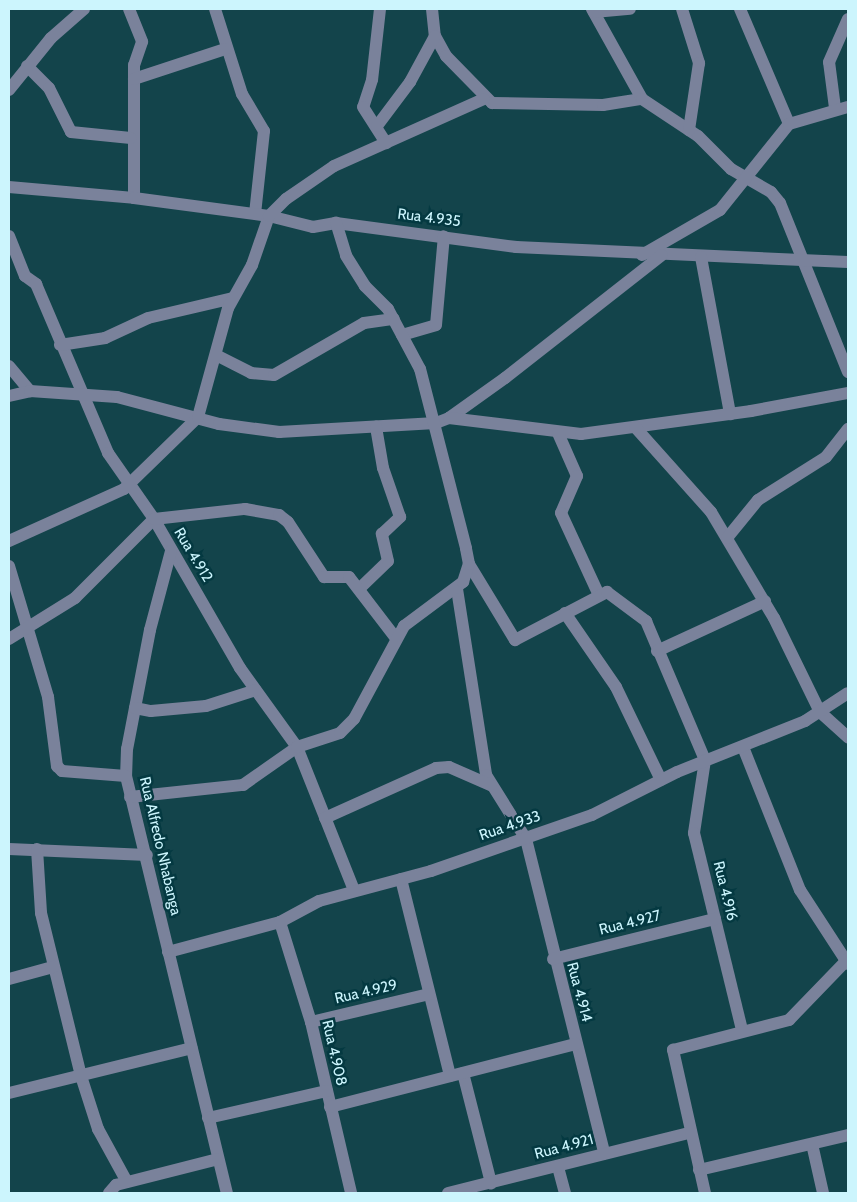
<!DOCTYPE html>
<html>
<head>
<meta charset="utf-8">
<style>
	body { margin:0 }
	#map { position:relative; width:857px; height:1202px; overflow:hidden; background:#13444b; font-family:Cabin,sans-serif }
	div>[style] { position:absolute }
	.minor>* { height:12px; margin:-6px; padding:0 6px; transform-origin:6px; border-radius:6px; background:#7a829b }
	span { translate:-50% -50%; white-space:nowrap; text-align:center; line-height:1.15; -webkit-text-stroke:5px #043941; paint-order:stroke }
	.street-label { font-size:15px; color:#ccf5fd }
	.frame { position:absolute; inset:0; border:10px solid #ccf5fd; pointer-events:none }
</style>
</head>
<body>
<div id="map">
	<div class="minor">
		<i style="left:129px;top:9px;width:35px;rotate:68deg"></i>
		<i style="left:142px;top:42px;width:24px;rotate:109deg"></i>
		<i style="left:134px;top:65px;width:133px;rotate:90deg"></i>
		<i style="left:215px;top:9px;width:89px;rotate:72.4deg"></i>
		<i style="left:242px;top:94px;width:43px;rotate:59.3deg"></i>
		<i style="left:264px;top:131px;width:83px;rotate:96.2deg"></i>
		<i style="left:380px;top:9px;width:71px;rotate:96.4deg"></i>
		<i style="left:372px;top:80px;width:28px;rotate:108deg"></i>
		<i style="left:363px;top:107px;width:43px;rotate:57.4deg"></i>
		<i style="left:432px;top:9px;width:27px;rotate:84deg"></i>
		<i style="left:435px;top:36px;width:23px;rotate:61deg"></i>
		<i style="left:446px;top:56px;width:66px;rotate:45.6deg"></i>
		<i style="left:492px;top:103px;width:111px;rotate:1deg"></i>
		<i style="left:603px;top:105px;width:39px;rotate:-9deg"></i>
		<i style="left:592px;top:9px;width:103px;rotate:60.9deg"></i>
		<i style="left:642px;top:99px;width:67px;rotate:33.5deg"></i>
		<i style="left:698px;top:136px;width:47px;rotate:45deg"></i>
		<i style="left:731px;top:169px;width:46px;rotate:29.9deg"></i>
		<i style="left:771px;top:192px;width:14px;rotate:51deg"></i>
		<i style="left:780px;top:203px;width:182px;rotate:68.1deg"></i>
		<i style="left:682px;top:9px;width:57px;rotate:72.5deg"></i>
		<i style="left:699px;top:63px;width:68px;rotate:98.5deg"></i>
		<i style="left:740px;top:9px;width:125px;rotate:66.9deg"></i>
		<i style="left:594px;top:12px;width:36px;rotate:-5deg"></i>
		<i style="left:27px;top:66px;width:31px;rotate:45deg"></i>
		<i style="left:49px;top:88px;width:49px;rotate:63.4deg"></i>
		<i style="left:71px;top:132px;width:60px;rotate:5.7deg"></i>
		<i style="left:134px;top:79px;width:96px;rotate:-18.2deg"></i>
		<i style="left:9px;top:90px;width:67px;rotate:-51.1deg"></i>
		<i style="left:51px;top:38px;width:44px;rotate:-41.3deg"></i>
		<i style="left:835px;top:108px;width:46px;rotate:-97.4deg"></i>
		<i style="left:829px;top:62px;width:47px;rotate:-66.2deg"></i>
		<i style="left:377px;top:126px;width:55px;rotate:-53.1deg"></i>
		<i style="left:410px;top:82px;width:52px;rotate:-61.5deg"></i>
		<i style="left:9px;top:187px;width:125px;rotate:5deg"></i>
		<i style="left:134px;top:198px;width:136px;rotate:7.6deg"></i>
		<i style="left:269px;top:216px;width:45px;rotate:14deg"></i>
		<i style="left:313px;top:227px;width:23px;rotate:-10deg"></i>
		<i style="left:336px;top:223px;width:182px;rotate:7.6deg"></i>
		<i style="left:516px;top:247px;width:332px;rotate:2.6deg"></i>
		<i style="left:9px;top:236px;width:43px;rotate:68.2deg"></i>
		<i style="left:25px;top:276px;width:14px;rotate:36deg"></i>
		<i style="left:36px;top:284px;width:184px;rotate:66.9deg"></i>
		<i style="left:108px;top:453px;width:80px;rotate:55.1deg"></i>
		<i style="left:154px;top:519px;width:172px;rotate:60deg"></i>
		<i style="left:240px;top:668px;width:97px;rotate:54.2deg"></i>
		<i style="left:297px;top:747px;width:154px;rotate:68.3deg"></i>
		<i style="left:642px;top:255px;width:90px;rotate:-30deg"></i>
		<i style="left:720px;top:210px;width:110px;rotate:-51.3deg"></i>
		<i style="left:789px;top:124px;width:61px;rotate:-16.1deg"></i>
		<i style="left:701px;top:257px;width:160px;rotate:79.5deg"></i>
		<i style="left:402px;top:335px;width:35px;rotate:-16deg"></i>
		<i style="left:436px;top:325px;width:89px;rotate:-84.9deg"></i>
		<i style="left:60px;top:345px;width:46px;rotate:-8.8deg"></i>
		<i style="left:105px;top:338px;width:47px;rotate:-24.9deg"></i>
		<i style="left:148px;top:318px;width:87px;rotate:-13.2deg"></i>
		<i style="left:216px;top:355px;width:39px;rotate:27deg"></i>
		<i style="left:251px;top:373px;width:23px;rotate:5deg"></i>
		<i style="left:274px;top:375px;width:104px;rotate:-30deg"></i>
		<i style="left:364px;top:323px;width:30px;rotate:-8deg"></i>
		<i style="left:9px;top:366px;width:33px;rotate:50deg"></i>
		<i style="left:9px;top:396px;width:22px;rotate:-13deg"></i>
		<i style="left:30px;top:391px;width:87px;rotate:3.9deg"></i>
		<i style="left:117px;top:397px;width:106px;rotate:14.8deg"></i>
		<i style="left:219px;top:424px;width:61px;rotate:7.6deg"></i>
		<i style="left:279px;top:432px;width:157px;rotate:-3.3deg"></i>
		<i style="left:436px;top:423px;width:14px;rotate:-21deg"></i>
		<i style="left:449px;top:418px;width:69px;rotate:-35.5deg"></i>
		<i style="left:505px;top:378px;width:199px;rotate:-38.1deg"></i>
		<i style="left:449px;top:418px;width:133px;rotate:6.9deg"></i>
		<i style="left:581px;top:434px;width:172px;rotate:-7.7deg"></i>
		<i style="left:751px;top:411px;width:99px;rotate:-10.5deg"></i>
		<i style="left:635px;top:427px;width:114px;rotate:48.2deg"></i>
		<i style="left:711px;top:512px;width:123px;rotate:59.3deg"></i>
		<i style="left:774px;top:618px;width:105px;rotate:63.9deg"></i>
		<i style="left:820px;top:712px;width:38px;rotate:42deg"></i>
		<i style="left:558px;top:433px;width:47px;rotate:66.2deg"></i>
		<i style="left:577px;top:476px;width:40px;rotate:113.4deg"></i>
		<i style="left:561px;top:513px;width:88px;rotate:65.2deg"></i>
		<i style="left:727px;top:538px;width:49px;rotate:-50.8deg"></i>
		<i style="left:758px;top:500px;width:80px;rotate:-32.3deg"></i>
		<i style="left:826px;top:457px;width:36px;rotate:-52deg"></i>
		<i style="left:9px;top:541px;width:126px;rotate:-24.3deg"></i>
		<i style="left:124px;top:489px;width:103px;rotate:-44.2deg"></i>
		<i style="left:198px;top:417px;width:113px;rotate:-74.6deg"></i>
		<i style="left:228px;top:308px;width:49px;rotate:-60.8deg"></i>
		<i style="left:252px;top:265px;width:52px;rotate:-70.9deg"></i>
		<i style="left:269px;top:216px;width:24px;rotate:-45deg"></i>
		<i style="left:286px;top:199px;width:58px;rotate:-34.5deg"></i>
		<i style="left:334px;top:166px;width:164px;rotate:-24.1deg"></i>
		<i style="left:171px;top:551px;width:82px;rotate:104.9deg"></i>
		<i style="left:150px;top:630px;width:121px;rotate:100.9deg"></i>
		<i style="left:127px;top:749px;width:27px;rotate:92deg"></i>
		<i style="left:126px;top:776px;width:429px;rotate:76.4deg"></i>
		<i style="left:469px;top:564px;width:89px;rotate:58.8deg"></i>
		<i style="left:515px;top:640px;width:104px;rotate:-27.6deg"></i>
		<i style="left:607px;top:592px;width:49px;rotate:36.6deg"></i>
		<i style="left:646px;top:621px;width:151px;rotate:67deg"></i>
		<i style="left:705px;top:760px;width:74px;rotate:98.6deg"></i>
		<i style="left:694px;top:833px;width:203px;rotate:76.3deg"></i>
		<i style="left:9px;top:566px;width:137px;rotate:73.4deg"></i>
		<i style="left:48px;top:697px;width:70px;rotate:82.6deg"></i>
		<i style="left:57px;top:766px;width:7px;rotate:45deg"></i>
		<i style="left:62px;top:771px;width:64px;rotate:4.5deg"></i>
		<i style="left:359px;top:589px;width:40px;rotate:-44deg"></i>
		<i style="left:388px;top:561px;width:28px;rotate:-103deg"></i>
		<i style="left:382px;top:534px;width:25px;rotate:-43deg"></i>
		<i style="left:400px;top:517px;width:52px;rotate:-109.1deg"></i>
		<i style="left:383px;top:468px;width:42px;rotate:-99.7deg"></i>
		<i style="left:457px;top:589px;width:188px;rotate:81.1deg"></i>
		<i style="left:486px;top:775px;width:75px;rotate:58deg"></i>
		<i style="left:526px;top:839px;width:324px;rotate:76deg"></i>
		<i style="left:565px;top:613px;width:90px;rotate:55.4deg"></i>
		<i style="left:616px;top:687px;width:103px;rotate:64.2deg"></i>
		<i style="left:9px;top:639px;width:78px;rotate:-31.8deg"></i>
		<i style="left:75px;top:598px;width:112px;rotate:-45deg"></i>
		<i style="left:154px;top:519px;width:92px;rotate:-6.3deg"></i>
		<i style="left:245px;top:509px;width:35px;rotate:10deg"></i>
		<i style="left:279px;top:515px;width:11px;rotate:38deg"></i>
		<i style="left:288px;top:522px;width:66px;rotate:56.8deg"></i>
		<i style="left:324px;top:577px;width:25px"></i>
		<i style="left:349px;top:577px;width:76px;rotate:52.5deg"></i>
		<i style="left:657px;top:651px;width:119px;rotate:-24.8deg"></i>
		<i style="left:135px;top:708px;width:16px;rotate:11deg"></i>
		<i style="left:151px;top:711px;width:55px;rotate:-5.2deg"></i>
		<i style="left:206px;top:706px;width:52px;rotate:-17.7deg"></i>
		<i style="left:743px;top:747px;width:154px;rotate:68.3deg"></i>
		<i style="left:800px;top:890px;width:88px;rotate:57deg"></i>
		<i style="left:130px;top:797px;width:114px;rotate:-6.1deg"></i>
		<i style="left:243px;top:785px;width:66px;rotate:-35.1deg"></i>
		<i style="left:297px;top:747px;width:45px;rotate:-18deg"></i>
		<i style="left:340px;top:733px;width:20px;rotate:-45deg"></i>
		<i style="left:354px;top:719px;width:106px;rotate:-61.7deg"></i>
		<i style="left:404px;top:626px;width:74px;rotate:-36.7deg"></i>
		<i style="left:463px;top:582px;width:19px;rotate:-72deg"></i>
		<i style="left:469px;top:564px;width:16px;rotate:-101deg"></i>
		<i style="left:466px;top:548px;width:185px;rotate:-104.4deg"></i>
		<i style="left:420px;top:369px;width:68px;rotate:-118.1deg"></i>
		<i style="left:388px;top:309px;width:33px;rotate:-135deg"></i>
		<i style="left:365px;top:286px;width:36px;rotate:-122deg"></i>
		<i style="left:346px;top:255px;width:34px;rotate:-107deg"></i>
		<i style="left:325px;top:818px;width:122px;rotate:-24.2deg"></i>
		<i style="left:436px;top:768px;width:13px;rotate:-4deg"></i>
		<i style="left:449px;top:767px;width:45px;rotate:23.7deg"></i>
		<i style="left:9px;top:849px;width:138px;rotate:2.5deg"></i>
		<i style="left:37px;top:849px;width:64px;rotate:86.4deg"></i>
		<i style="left:41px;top:913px;width:168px;rotate:76.2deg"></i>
		<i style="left:81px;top:1076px;width:56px;rotate:72.2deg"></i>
		<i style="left:98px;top:1129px;width:60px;rotate:61.3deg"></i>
		<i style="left:401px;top:879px;width:203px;rotate:76deg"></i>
		<i style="left:280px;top:922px;width:105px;rotate:72.8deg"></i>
		<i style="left:311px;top:1022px;width:176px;rotate:76.8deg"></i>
		<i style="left:168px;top:952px;width:116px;rotate:-15deg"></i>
		<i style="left:280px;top:922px;width:44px;rotate:-28.3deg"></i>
		<i style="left:319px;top:901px;width:116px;rotate:-15deg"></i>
		<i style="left:431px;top:871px;width:170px;rotate:-19.2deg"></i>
		<i style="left:592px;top:815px;width:95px;rotate:-26.8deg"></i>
		<i style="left:677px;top:772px;width:138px;rotate:-21.7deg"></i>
		<i style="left:805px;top:721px;width:51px;rotate:-33.1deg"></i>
		<i style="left:553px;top:959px;width:167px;rotate:-13.9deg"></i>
		<i style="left:9px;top:979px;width:46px;rotate:-15.3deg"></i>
		<i style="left:311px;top:1022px;width:121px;rotate:-13.3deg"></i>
		<i style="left:463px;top:1073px;width:114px;rotate:75.7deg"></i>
		<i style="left:9px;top:1093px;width:188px;rotate:-13.8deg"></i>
		<i style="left:330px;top:1107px;width:254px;rotate:-14.4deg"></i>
		<i style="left:208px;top:1118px;width:122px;rotate:-12.8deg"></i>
		<i style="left:812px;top:1144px;width:50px;rotate:77.3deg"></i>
		<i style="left:558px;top:1167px;width:27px;rotate:75deg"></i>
		<i style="left:699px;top:1170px;width:153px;rotate:-13.2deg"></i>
		<i style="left:109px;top:1193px;width:11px;rotate:-49deg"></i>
		<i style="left:116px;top:1185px;width:105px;rotate:-14.3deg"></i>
		<i style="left:448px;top:1193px;width:248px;rotate:-14deg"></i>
		<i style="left:705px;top:1193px;width:147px;rotate:-102.6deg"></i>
		<i style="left:673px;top:1050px;width:120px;rotate:-14.5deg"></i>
		<i style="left:789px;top:1020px;width:85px;rotate:-46deg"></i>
	</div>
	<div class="street-label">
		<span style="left:429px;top:218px;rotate:7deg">Rua 4.935</span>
		<span style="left:193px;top:555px;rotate:59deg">Rua 4.912</span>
		<span style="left:510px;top:826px;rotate:-19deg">Rua 4.933</span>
		<span style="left:160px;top:846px;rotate:77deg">Rua Alfredo Nhabanga</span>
		<span style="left:725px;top:891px;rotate:76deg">Rua 4.916</span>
		<span style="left:630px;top:923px;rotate:-14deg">Rua 4.927</span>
		<span style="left:366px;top:992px;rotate:-13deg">Rua 4.929</span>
		<span style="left:579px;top:992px;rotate:75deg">Rua 4.914</span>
		<span style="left:334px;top:1053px;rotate:77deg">Rua 4.908</span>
		<span style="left:564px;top:1147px;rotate:-15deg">Rua 4.921</span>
	</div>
	<div class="frame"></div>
</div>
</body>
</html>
